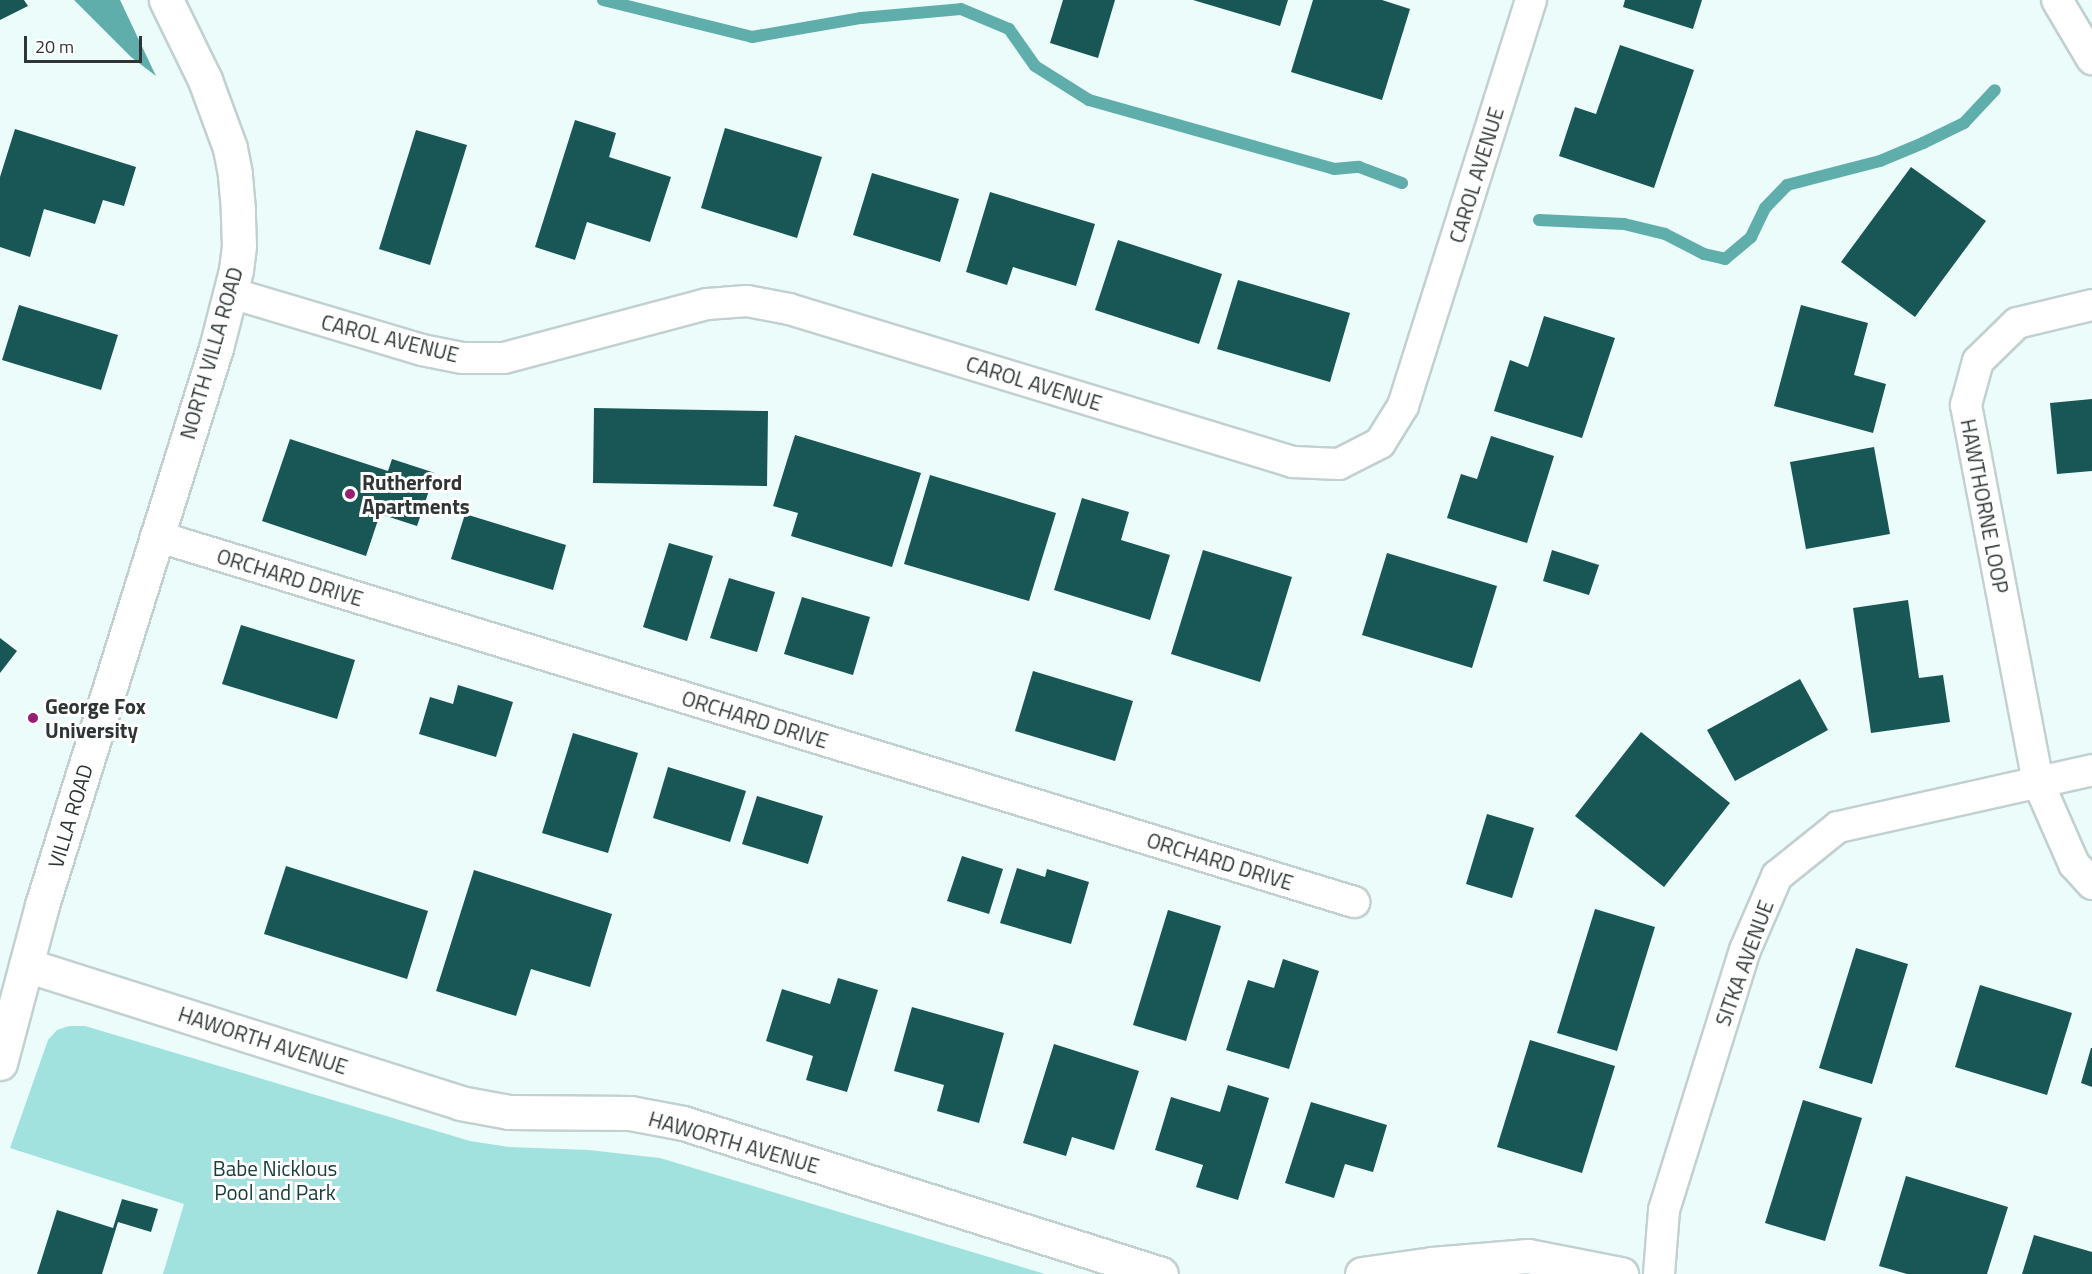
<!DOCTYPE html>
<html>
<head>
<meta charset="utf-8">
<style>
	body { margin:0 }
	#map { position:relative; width:2092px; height:1274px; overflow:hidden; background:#ecfcfb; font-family:"Titillium Web",sans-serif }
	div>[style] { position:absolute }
	.green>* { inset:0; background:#a1e2df }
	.water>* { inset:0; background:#60aeab }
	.stream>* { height:12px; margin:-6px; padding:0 6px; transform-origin:6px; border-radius:6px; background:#60aeab }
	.building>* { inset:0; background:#185755 }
	.roads { filter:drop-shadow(2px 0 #c2d0d0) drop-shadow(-2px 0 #c2d0d0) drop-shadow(0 2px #c2d0d0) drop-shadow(0 -2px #c2d0d0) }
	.street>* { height:30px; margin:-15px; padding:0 15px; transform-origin:15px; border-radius:15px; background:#fff }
	.secondary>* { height:33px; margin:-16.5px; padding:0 16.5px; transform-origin:16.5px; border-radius:16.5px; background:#fff }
	.dots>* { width:16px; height:16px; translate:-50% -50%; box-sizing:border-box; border:3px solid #fff; border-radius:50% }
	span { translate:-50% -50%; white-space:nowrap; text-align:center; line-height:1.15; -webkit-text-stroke:6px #fff; paint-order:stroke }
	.street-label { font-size:21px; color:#2f3535 }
	.poi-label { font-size:21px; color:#2f3535; font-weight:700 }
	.left { translate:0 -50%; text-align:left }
	.park-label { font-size:21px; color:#153b3a }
	.scale { position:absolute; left:24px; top:36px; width:118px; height:27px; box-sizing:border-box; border:3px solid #2f3535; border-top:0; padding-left:8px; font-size:18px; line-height:21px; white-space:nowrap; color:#2f3535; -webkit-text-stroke:4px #fff; paint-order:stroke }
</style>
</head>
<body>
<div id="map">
	<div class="green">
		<i style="clip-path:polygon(69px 1026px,85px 1026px,470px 1141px,509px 1147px,589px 1150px,660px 1158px,1045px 1274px,163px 1274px,184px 1204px,10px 1148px,48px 1040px,57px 1030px)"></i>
	</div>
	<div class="water">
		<i style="clip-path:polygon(74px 0,120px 0,156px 76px,131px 57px)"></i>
	</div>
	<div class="stream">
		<i style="left:603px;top:0;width:154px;rotate:13.9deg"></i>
		<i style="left:752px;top:37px;width:111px;rotate:-9.9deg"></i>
		<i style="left:861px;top:18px;width:100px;rotate:-5.1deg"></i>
		<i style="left:961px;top:9px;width:52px;rotate:22.6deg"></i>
		<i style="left:1009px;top:29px;width:45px;rotate:54.9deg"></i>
		<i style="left:1035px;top:66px;width:64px;rotate:32.2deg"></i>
		<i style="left:1089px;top:100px;width:255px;rotate:15.7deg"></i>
		<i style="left:1334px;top:169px;width:25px;rotate:-5deg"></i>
		<i style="left:1359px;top:167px;width:46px;rotate:20.4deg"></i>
		<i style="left:1539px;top:220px;width:85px;rotate:2.7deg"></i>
		<i style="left:1624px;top:224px;width:42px;rotate:13.7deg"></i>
		<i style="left:1665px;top:234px;width:44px;rotate:27.1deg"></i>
		<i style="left:1704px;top:254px;width:22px;rotate:13deg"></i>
		<i style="left:1725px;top:259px;width:34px;rotate:-40deg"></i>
		<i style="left:1751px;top:237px;width:32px;rotate:-64deg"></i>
		<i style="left:1765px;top:208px;width:32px;rotate:-46deg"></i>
		<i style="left:1787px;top:185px;width:96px;rotate:-14.5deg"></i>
		<i style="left:1880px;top:161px;width:47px;rotate:-22.7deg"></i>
		<i style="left:1923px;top:143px;width:46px;rotate:-26deg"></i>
		<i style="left:1964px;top:123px;width:45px;rotate:-46.8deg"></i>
	</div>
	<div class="building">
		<i style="clip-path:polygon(0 0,24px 0,28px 6px,0 20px)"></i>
		<i style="clip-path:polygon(1063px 0,1115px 0,1098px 58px,1050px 43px)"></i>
		<i style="clip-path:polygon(1193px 0,1288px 0,1280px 26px)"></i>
		<i style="clip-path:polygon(1313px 0,1382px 0,1410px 9px,1382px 100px,1291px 72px)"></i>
		<i style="clip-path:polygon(1625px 0,1702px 0,1693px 29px,1623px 7px)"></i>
		<i style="clip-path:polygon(1620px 45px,1694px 70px,1654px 188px,1559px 156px,1575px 107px,1596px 114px)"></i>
		<i style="clip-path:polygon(575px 120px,616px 133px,609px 157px,671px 177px,650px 242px,587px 222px,575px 260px,535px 247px)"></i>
		<i style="clip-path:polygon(725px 128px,822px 157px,797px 238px,701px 208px)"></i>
		<i style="clip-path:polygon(15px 129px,136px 167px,124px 206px,103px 200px,95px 224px,44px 209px,30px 257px,0 247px,0 177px)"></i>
		<i style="clip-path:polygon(416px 130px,467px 145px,430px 265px,379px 249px)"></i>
		<i style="clip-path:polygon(1911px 167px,1986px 221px,1915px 317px,1841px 262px)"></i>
		<i style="clip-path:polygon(872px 173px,959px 199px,940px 262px,853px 235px)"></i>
		<i style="clip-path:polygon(990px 192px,1095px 224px,1076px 286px,1013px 267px,1007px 285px,966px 272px)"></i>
		<i style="clip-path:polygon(1118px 240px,1222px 274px,1199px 344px,1095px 310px)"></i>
		<i style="clip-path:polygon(1238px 280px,1350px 313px,1330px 382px,1217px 349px)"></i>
		<i style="clip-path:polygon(19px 305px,118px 335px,101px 390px,2px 360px)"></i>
		<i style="clip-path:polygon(1801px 305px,1868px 323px,1854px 375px,1886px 384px,1873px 433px,1774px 406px)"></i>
		<i style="clip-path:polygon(1544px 316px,1615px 338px,1582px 438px,1494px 411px,1510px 360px,1528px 367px)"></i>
		<i style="clip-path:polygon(2092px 399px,2092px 471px,2057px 474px,2050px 403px)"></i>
		<i style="clip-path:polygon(594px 408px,768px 411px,767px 486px,593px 483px)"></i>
		<i style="clip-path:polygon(795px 435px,921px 473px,892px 567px,791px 536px,798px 513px,773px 506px)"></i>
		<i style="clip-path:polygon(1491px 436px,1554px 456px,1527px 543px,1447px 518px,1461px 474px,1477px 479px)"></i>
		<i style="clip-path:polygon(290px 439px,388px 471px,392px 459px,435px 473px,417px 526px,380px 514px,366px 556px,262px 521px)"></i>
		<i style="clip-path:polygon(1874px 447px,1890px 534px,1806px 549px,1790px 462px)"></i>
		<i style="clip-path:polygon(930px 475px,1056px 513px,1029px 601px,904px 564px)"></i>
		<i style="clip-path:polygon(1082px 498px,1129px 512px,1121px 540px,1170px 555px,1150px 620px,1054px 590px)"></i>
		<i style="clip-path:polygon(465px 514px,566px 545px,553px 590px,451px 559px)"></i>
		<i style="clip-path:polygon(669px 543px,713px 556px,687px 641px,643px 627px)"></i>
		<i style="clip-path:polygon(1203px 550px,1292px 577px,1260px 682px,1171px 654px)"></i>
		<i style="clip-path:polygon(1552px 550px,1599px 565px,1589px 595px,1543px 581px)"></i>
		<i style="clip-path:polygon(1387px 553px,1497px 586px,1472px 668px,1362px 635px)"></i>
		<i style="clip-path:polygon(729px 578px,775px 592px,757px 652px,710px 638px)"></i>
		<i style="clip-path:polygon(802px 597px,870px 617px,853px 675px,784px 654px)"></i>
		<i style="clip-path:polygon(1908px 600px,1919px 678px,1943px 675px,1950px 722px,1871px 733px,1853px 608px)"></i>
		<i style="clip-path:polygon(241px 625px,355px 660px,337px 719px,222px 684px)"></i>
		<i style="clip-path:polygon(0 638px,17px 651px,0 673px)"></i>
		<i style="clip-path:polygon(1033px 671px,1133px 701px,1115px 761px,1015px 731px)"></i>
		<i style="clip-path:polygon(1800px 679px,1828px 730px,1735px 781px,1707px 730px)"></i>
		<i style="clip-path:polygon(458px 685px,513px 702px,496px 757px,419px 734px,430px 697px,453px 704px)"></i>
		<i style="clip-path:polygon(1641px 732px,1730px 803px,1664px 887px,1575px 816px)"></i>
		<i style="clip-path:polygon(573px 733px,638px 753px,608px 853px,542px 833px)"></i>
		<i style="clip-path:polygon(668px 767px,746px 791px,730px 842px,653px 818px)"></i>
		<i style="clip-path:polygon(757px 796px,823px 816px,808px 864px,742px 844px)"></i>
		<i style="clip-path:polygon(1487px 814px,1534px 828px,1512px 898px,1466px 884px)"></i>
		<i style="clip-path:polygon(962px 856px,1003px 869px,989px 914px,947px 901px)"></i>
		<i style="clip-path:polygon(286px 866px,428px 911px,407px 979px,264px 934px)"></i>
		<i style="clip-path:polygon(1017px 868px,1045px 877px,1047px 869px,1089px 882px,1071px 944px,1000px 923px)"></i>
		<i style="clip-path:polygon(474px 870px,612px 914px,590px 987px,531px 969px,516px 1016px,436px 991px)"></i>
		<i style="clip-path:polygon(1595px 909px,1655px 927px,1617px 1051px,1557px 1033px)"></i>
		<i style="clip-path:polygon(1168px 910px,1221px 926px,1186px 1041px,1133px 1025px)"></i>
		<i style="clip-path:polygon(1856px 948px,1908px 964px,1872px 1084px,1819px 1068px)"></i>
		<i style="clip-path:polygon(1283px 959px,1319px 971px,1289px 1069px,1226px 1050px,1248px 980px,1274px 988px)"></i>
		<i style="clip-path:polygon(838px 978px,878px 990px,847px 1092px,806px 1080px,813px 1056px,766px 1041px,782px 989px,830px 1004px)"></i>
		<i style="clip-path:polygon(1980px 985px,2072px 1013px,2047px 1095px,1955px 1067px)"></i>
		<i style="clip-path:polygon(912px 1007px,1004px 1033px,979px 1123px,937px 1111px,944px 1085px,894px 1071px)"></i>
		<i style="clip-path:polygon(1530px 1040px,1615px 1066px,1582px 1173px,1497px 1147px)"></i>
		<i style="clip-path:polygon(1054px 1044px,1139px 1071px,1114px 1150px,1072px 1137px,1066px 1156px,1023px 1143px)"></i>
		<i style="clip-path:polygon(2091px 1048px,2092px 1048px,2092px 1087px,2081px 1083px)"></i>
		<i style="clip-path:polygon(1228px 1085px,1269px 1098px,1238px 1200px,1196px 1187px,1203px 1165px,1155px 1150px,1171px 1097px,1220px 1112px)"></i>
		<i style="clip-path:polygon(1803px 1100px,1862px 1118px,1825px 1241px,1765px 1223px)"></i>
		<i style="clip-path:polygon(1311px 1102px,1387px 1125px,1373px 1172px,1345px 1164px,1334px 1198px,1285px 1183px)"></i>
		<i style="clip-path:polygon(1906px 1176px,2008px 1207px,1987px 1274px,1907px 1274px,1879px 1266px)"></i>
		<i style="clip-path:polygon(122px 1199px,158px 1209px,151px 1232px,118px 1222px,102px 1274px,37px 1274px,57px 1210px,113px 1228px)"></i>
		<i style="clip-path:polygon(2034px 1235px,2092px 1252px,2092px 1274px,2022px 1274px)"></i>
	</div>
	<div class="roads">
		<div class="street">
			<i style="left:2057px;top:0;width:69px;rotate:59.3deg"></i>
			<i style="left:231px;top:293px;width:199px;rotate:16.6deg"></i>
			<i style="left:422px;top:350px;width:41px;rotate:11.3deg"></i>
			<i style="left:462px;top:358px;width:42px"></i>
			<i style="left:504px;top:358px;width:210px;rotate:-14.9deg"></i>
			<i style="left:707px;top:304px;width:40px;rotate:-4.3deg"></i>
			<i style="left:747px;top:301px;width:43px;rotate:10.8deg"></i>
			<i style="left:789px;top:309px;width:527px;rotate:16.89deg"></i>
			<i style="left:1293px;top:462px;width:46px;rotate:2.5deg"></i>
			<i style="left:1339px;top:464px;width:46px;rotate:-27.1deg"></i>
			<i style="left:1380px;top:443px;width:44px;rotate:-58.1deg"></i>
			<i style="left:1403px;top:406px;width:426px;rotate:-72.5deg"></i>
			<i style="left:2092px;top:305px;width:77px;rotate:166.5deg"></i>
			<i style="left:2017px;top:323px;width:54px;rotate:135.7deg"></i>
			<i style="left:1978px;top:361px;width:46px;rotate:105.3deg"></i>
			<i style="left:1966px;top:405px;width:384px;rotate:79.2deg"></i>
			<i style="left:2038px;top:782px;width:90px;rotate:66.3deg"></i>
			<i style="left:2074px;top:864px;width:27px;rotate:48deg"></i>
			<i style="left:156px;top:536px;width:1253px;rotate:16.99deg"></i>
			<i style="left:1659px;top:1274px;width:64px;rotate:-85.5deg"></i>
			<i style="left:1664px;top:1210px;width:272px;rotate:-72.7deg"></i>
			<i style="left:1745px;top:950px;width:81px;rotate:-66.6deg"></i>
			<i style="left:1777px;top:876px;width:78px;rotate:-38.8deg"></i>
			<i style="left:1838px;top:827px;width:260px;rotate:-12.6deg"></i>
		</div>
		<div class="secondary">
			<i style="left:26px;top:965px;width:455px;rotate:17.6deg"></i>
			<i style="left:460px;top:1103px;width:50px;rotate:10.4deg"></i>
			<i style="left:509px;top:1112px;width:121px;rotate:0.5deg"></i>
			<i style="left:630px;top:1113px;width:54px;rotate:10.7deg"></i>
			<i style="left:683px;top:1123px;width:501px;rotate:17.53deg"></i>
			<i style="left:0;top:1063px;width:163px;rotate:-75.1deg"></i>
			<i style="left:42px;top:905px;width:584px;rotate:-72.65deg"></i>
			<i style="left:216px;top:348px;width:81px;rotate:-75.6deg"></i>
			<i style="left:236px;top:270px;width:24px;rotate:-83deg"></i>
			<i style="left:239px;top:246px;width:36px;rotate:-92deg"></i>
			<i style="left:238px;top:210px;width:36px;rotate:-95deg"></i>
			<i style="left:235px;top:174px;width:26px;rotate:-101deg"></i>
			<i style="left:230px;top:148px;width:72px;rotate:-110.2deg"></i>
			<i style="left:205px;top:80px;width:89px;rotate:-116deg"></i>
			<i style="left:1362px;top:1274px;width:71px;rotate:-8.1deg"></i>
			<i style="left:1432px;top:1264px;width:96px;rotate:-4.8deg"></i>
			<i style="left:1528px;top:1256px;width:95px;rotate:11deg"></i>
		</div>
	</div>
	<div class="dots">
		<i style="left:350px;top:494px;background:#991d75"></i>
		<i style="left:33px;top:718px;background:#991d75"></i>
	</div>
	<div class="street-label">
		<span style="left:1476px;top:175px;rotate:-73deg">CAROL AVENUE</span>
		<span style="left:390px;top:338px;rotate:14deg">CAROL AVENUE</span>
		<span style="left:211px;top:353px;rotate:-74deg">NORTH VILLA ROAD</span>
		<span style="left:1034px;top:383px;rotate:17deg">CAROL AVENUE</span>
		<span style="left:1985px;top:506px;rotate:79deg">HAWTHORNE LOOP</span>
		<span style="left:290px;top:577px;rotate:17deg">ORCHARD DRIVE</span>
		<span style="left:755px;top:719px;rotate:17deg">ORCHARD DRIVE</span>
		<span style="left:70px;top:816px;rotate:-73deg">VILLA ROAD</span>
		<span style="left:1220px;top:861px;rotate:17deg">ORCHARD DRIVE</span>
		<span style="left:1744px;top:963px;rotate:-70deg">SITKA AVENUE</span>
		<span style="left:263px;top:1040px;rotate:18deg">HAWORTH AVENUE</span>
		<span style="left:734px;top:1142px;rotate:16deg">HAWORTH AVENUE</span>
	</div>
	<div class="poi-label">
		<span class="left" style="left:362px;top:494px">Rutherford<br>Apartments</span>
		<span class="left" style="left:45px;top:718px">George Fox<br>University</span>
	</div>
	<div class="park-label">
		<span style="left:275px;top:1180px">Babe Nicklous<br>Pool and Park</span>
	</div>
	<div class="scale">20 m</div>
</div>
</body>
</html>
